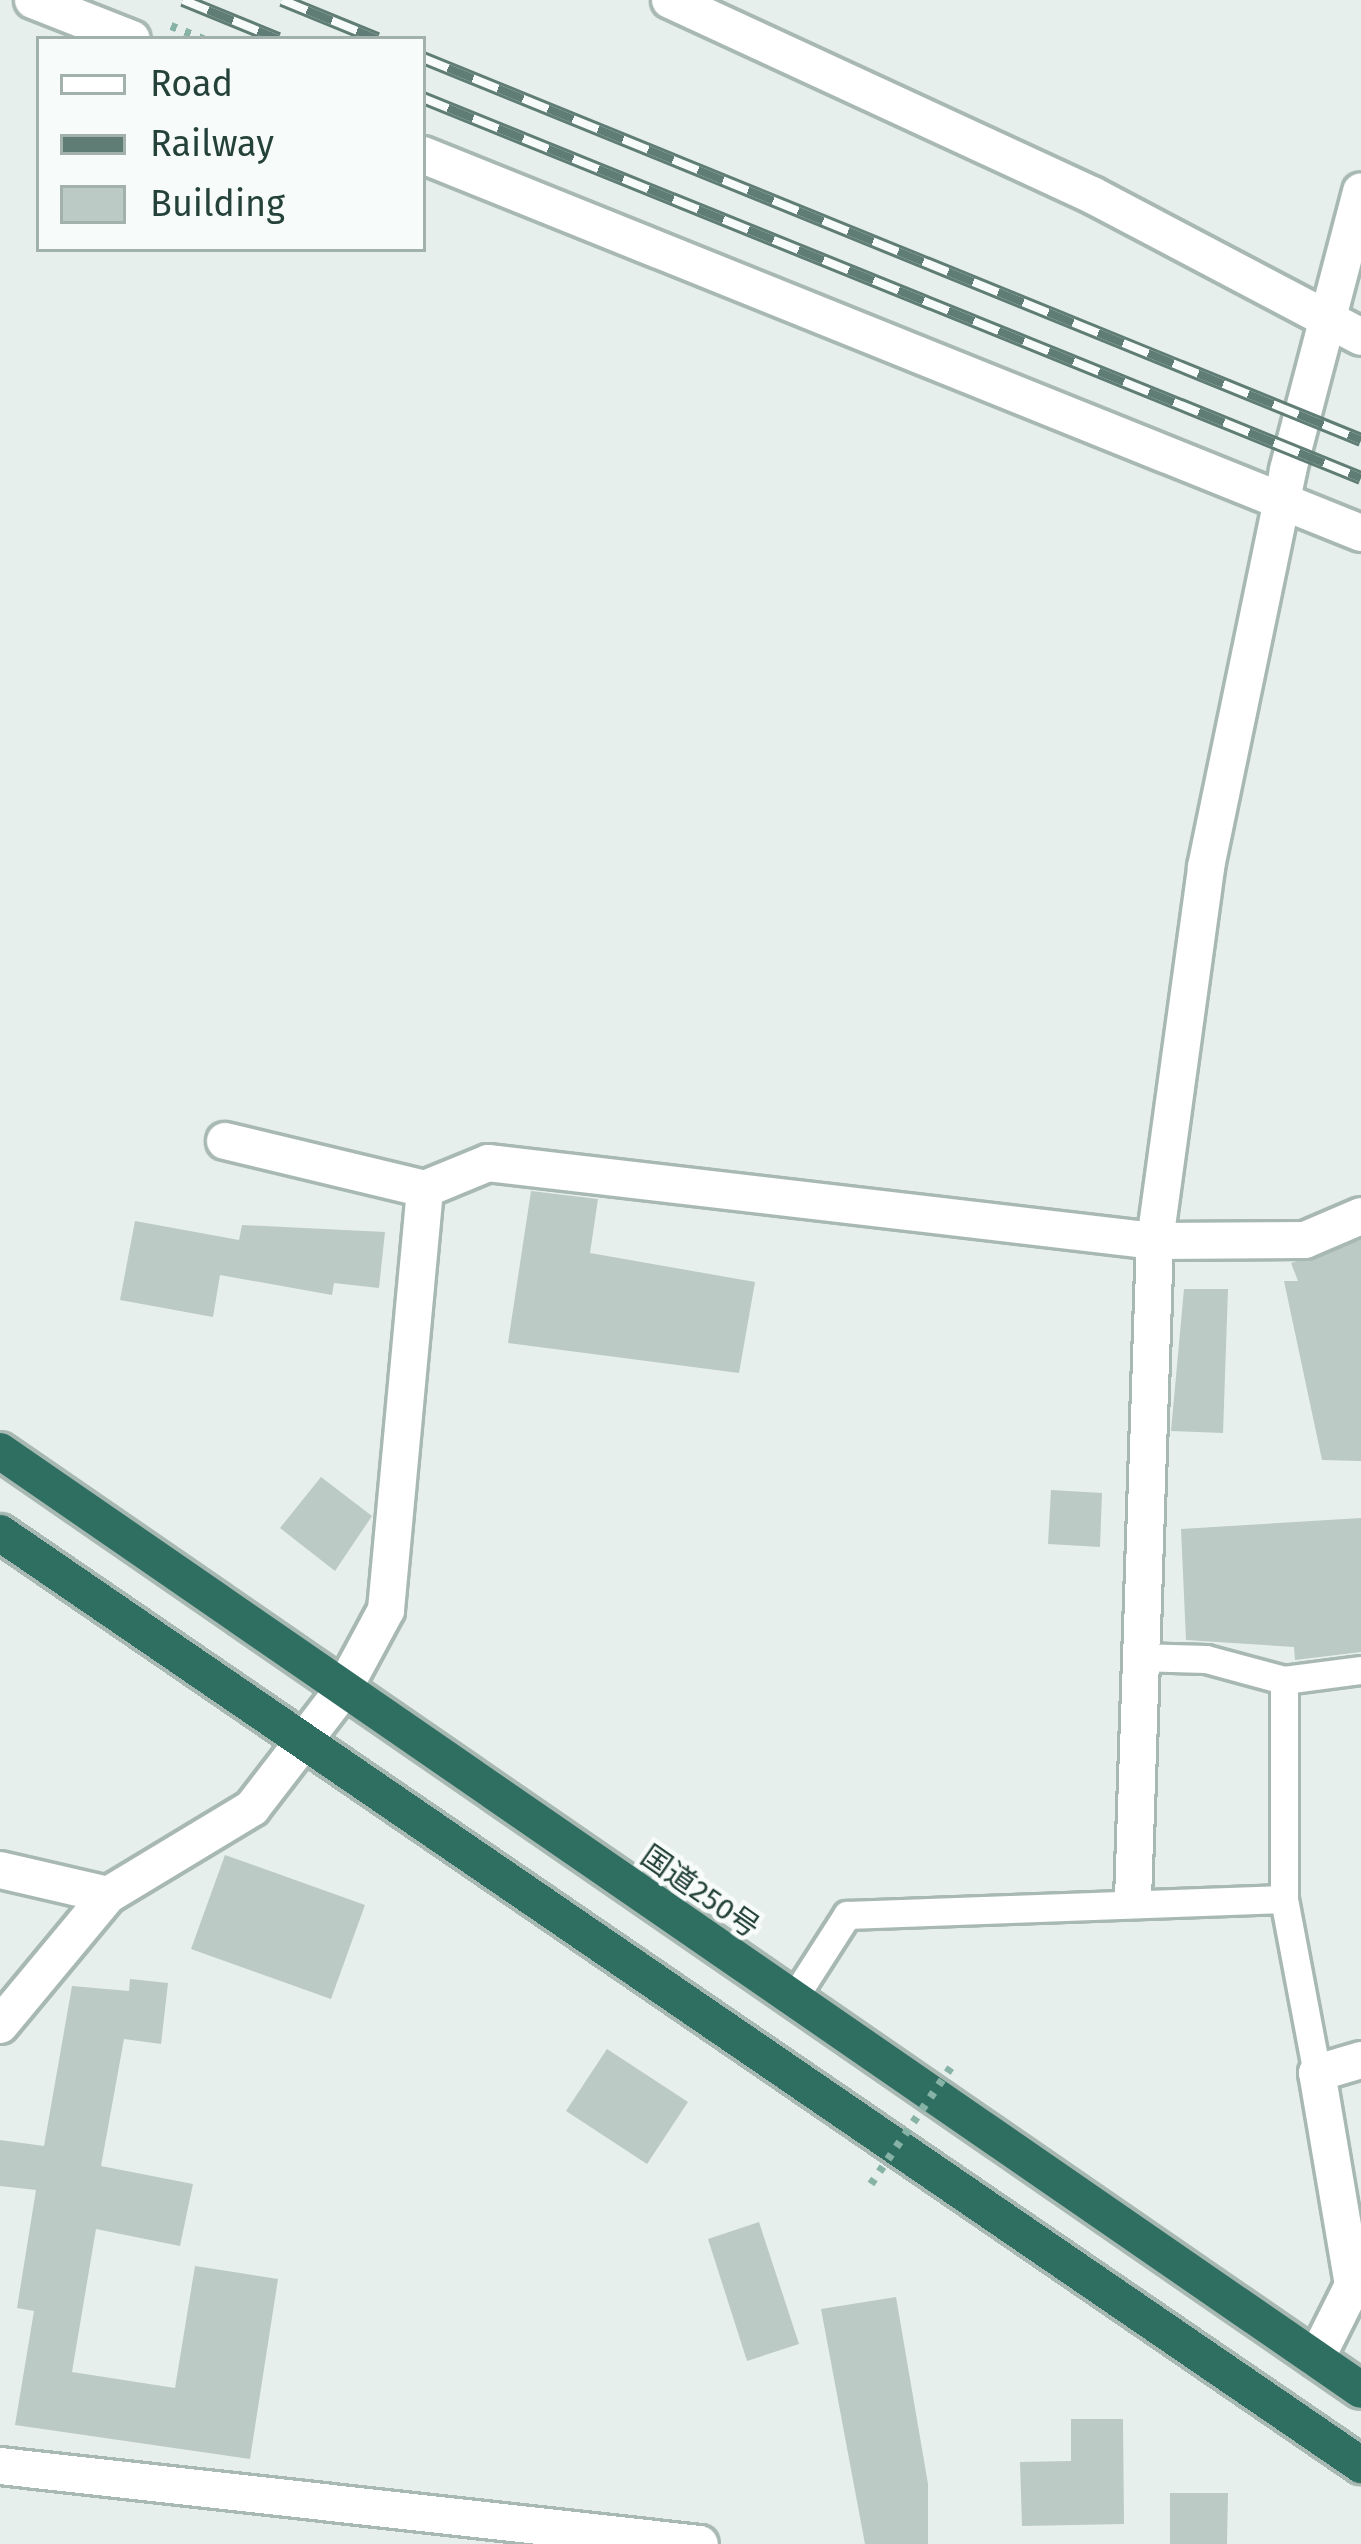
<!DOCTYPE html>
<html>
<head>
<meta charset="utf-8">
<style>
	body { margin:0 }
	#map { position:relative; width:1361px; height:2544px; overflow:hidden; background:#e6efeb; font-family:"Fira Sans","Noto Sans JP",sans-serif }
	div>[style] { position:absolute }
	.building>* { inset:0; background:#bbcac4 }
	.path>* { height:8px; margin-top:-4px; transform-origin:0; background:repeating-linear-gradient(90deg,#86b3a5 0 6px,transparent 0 15px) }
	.roads { filter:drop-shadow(3px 0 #a8b8b2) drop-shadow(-3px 0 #a8b8b2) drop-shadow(0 3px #a8b8b2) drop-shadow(0 -3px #a8b8b2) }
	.lane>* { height:27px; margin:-13.5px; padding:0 13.5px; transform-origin:13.5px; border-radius:13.5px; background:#fff }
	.street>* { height:36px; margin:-18px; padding:0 18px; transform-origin:18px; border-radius:18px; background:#fff }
	.highway>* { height:36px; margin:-18px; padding:0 18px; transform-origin:18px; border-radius:18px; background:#2f6f62 }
	.rail>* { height:14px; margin-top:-7px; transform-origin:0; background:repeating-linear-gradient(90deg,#f7fbf9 0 27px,#5f7d75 0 54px); box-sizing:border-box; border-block:3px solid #5f7d75 }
	.path-bridge>* { height:8px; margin-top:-4px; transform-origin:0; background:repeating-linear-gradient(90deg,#86b3a5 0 6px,transparent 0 15px) }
	span { translate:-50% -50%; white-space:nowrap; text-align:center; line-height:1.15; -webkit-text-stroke:9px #f7fbf9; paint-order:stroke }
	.street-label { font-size:30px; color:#24423a }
	.legend { position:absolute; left:36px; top:36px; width:390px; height:216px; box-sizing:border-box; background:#f7fbf9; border:3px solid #a3b1ad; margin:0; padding:15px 21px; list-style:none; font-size:36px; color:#24423a }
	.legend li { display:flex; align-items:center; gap:24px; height:60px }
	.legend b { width:60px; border:3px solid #a3b1ad }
</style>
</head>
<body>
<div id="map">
	<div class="building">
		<i style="clip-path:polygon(531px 1191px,598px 1199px,590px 1253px,755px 1282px,739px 1373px,508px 1343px)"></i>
		<i style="clip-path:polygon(135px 1221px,239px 1240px,242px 1225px,385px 1232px,379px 1288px,334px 1283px,332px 1295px,220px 1275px,213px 1317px,120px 1300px)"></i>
		<i style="clip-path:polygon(1361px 1240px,1361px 1461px,1322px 1460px,1284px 1281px,1298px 1281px,1291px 1263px)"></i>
		<i style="clip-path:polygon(1184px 1289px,1228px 1289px,1223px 1433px,1171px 1431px)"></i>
		<i style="clip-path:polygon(321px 1477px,372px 1516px,335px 1571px,280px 1528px)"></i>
		<i style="clip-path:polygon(1051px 1490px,1102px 1493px,1100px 1547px,1048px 1544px)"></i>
		<i style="clip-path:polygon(1361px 1518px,1361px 1652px,1295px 1660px,1294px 1647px,1186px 1640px,1181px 1529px)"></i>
		<i style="clip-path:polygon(225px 1855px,365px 1905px,331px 1999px,191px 1949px)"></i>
		<i style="clip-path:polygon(130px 1979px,168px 1983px,161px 2044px,124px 2039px,101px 2166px,193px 2184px,180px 2246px,96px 2229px,72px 2372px,175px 2388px,195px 2266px,278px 2279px,250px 2459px,15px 2425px,34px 2311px,17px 2308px,36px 2190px,0 2186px,0 2140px,44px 2146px,72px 1986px,129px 1991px)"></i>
		<i style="clip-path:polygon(607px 2049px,688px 2102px,647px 2164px,566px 2111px)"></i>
		<i style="clip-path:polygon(759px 2222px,799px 2344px,747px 2361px,708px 2239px)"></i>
		<i style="clip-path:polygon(896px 2297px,928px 2484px,928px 2544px,865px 2544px,821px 2309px)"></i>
		<i style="clip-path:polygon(1071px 2419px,1123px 2419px,1124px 2524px,1022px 2526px,1020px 2462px,1071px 2461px)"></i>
		<i style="clip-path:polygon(1170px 2493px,1228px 2493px,1227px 2544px,1170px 2544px)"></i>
	</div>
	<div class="path">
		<i style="left:171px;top:26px;width:35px;rotate:22deg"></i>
	</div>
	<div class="roads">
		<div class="lane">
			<i style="left:1137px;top:1657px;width:69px;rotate:1.7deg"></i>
			<i style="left:1206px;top:1659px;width:81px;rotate:15.1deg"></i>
			<i style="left:1284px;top:1680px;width:78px;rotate:-7.4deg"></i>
			<i style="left:1284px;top:1680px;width:219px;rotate:90deg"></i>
			<i style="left:1284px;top:1899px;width:177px;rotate:79.3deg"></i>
			<i style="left:793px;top:1999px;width:100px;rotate:-57.3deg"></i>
			<i style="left:847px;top:1915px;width:437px;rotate:-2.1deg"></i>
		</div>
		<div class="street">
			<i style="left:33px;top:0;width:106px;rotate:21.5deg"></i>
			<i style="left:670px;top:0;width:465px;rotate:24.8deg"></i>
			<i style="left:1092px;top:195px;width:304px;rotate:27.8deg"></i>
			<i style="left:423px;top:155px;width:1011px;rotate:21.95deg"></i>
			<i style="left:225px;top:1141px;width:206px;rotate:13.5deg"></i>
			<i style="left:0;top:1870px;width:111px;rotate:13deg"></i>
			<i style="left:1133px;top:1899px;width:658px;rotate:-88.09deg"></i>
			<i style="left:1155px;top:1241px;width:377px;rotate:-82.2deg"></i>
			<i style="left:1206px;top:867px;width:405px;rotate:-78.3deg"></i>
			<i style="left:1288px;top:470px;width:288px;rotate:-75.3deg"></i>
			<i style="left:0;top:2025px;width:169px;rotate:-50.3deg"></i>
			<i style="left:108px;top:1895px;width:168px;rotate:-31.1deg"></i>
			<i style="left:252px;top:1808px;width:149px;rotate:-52.4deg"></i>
			<i style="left:343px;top:1690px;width:91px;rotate:-61.7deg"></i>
			<i style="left:386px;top:1610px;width:423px;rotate:-84.7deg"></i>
			<i style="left:425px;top:1189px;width:68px;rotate:-22.4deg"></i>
			<i style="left:488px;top:1163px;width:672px;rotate:6.67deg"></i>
			<i style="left:1155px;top:1241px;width:150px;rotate:-0.4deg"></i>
			<i style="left:1305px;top:1240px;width:61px;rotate:-23.2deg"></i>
			<i style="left:1316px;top:2359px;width:83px;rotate:-63.4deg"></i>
			<i style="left:1353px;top:2285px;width:215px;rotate:-99.6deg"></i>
			<i style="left:1317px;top:2073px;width:46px;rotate:-16.5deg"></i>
			<i style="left:0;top:2466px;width:704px;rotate:6.36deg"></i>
		</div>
		<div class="highway">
			<i style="left:0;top:1451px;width:1653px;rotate:34.6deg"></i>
			<i style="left:0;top:1533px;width:1650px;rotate:34.4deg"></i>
		</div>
	</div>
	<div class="rail">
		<i style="left:183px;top:0;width:103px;rotate:22.3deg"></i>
		<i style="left:282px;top:0;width:103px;rotate:22.3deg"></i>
		<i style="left:423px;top:58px;width:1013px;rotate:22.16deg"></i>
		<i style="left:423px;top:98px;width:1012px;rotate:22.05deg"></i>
	</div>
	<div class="path-bridge">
		<i style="left:871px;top:2184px;width:150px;rotate:-55.6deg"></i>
	</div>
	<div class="street-label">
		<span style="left:700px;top:1892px;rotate:35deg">国道250号</span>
	</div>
	<ul class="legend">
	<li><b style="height:15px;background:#fff"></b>Road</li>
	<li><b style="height:15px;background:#5f7d75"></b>Railway</li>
	<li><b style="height:33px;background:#bbcac4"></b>Building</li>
	</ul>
</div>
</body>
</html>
